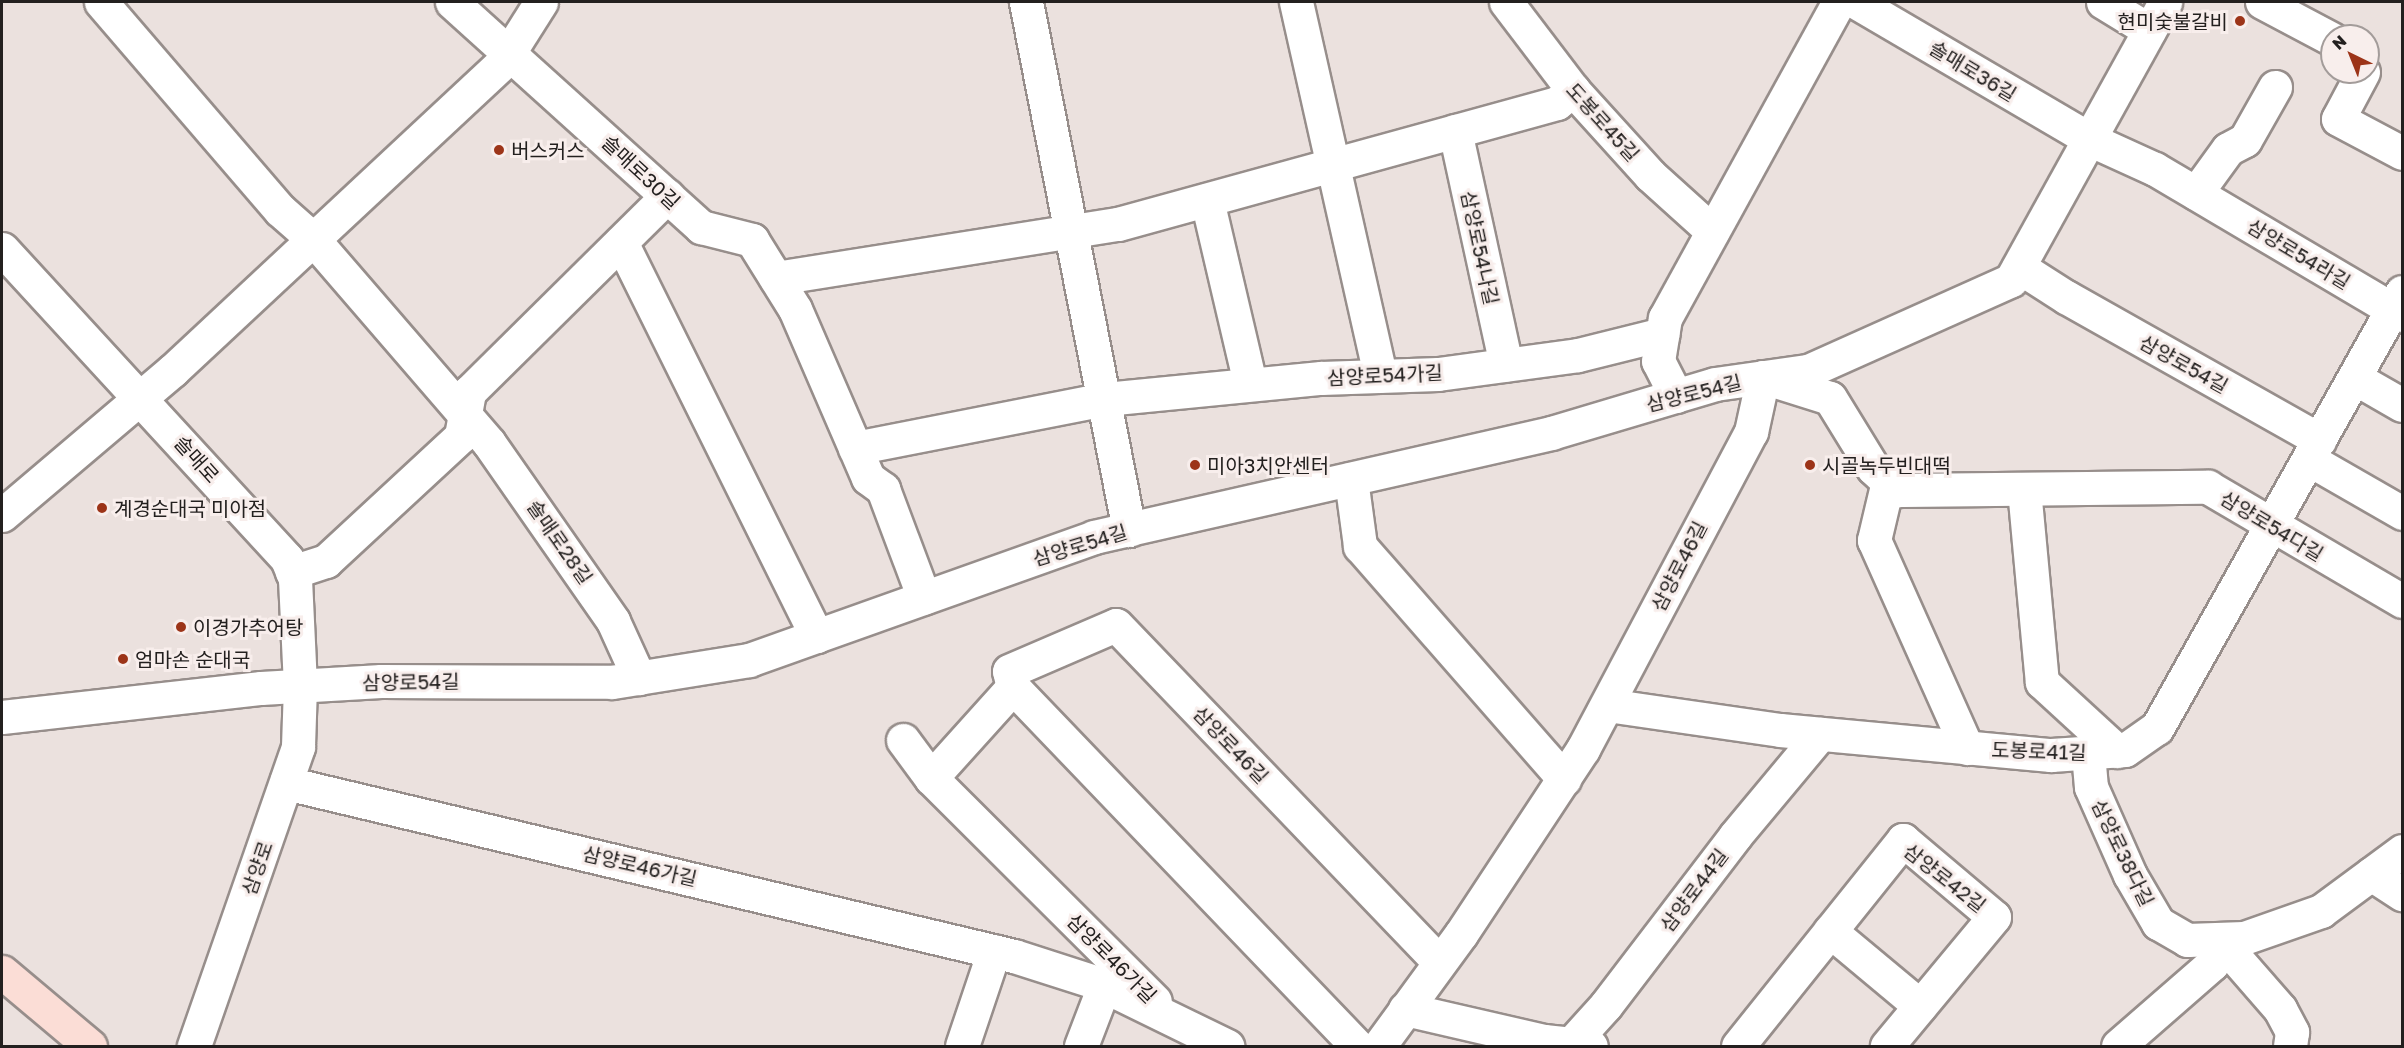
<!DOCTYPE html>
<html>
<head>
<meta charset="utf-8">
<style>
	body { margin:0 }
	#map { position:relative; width:2404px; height:1048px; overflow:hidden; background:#ebe1de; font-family:"Golos Text","Noto Sans KR",sans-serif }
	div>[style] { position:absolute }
	.roads { filter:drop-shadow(2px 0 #978e8b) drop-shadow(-2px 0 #978e8b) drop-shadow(0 2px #978e8b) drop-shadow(0 -2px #978e8b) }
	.minor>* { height:33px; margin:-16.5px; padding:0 16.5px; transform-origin:16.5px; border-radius:16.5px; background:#fff }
	.major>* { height:33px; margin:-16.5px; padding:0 16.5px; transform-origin:16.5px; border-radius:16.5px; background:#fbddd6 }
	.dots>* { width:16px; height:16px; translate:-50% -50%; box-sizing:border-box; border:3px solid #f8eeec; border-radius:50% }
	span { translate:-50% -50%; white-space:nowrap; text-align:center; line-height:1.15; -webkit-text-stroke:6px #f8eeec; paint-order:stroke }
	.poi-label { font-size:20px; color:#23201f }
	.right { translate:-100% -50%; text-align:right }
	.left { translate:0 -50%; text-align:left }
	.street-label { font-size:20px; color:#23201f }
	.frame { position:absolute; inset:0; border:3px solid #23201f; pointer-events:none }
	.north { position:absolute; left:2320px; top:24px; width:60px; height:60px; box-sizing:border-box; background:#f8eeec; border:2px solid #a39c9a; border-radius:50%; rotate:317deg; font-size:16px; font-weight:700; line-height:24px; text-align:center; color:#23201f }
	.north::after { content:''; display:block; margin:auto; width:21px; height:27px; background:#9c3418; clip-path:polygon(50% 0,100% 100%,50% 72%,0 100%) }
</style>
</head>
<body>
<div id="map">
	<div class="roads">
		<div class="minor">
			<i style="left:101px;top:2px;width:274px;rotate:49.3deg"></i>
			<i style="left:280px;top:210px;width:44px;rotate:41.3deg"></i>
			<i style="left:313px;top:239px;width:269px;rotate:49.2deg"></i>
			<i style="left:489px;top:443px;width:217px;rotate:55.1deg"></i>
			<i style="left:613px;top:621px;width:63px;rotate:65.5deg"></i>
			<i style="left:452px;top:2px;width:336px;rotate:42.1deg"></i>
			<i style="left:701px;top:227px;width:53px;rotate:14.3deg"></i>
			<i style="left:752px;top:240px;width:81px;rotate:58.1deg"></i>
			<i style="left:795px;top:309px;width:184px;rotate:66.6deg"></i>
			<i style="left:868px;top:478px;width:19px;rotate:36deg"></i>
			<i style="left:883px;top:489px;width:116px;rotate:69.4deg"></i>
			<i style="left:1026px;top:2px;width:538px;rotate:78.96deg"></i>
			<i style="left:1296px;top:2px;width:383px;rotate:77.3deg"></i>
			<i style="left:1506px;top:2px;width:111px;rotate:52.7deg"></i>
			<i style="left:1573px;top:90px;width:115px;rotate:47.8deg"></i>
			<i style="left:1650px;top:175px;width:84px;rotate:42.1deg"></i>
			<i style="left:1856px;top:2px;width:273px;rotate:30.4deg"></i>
			<i style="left:2091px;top:140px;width:70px;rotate:24.4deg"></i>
			<i style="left:2155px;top:169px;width:287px;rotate:30.6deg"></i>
			<i style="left:2103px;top:2px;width:54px;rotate:31.3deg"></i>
			<i style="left:2262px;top:2px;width:79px;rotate:27.9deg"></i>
			<i style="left:2363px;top:72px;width:53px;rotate:118deg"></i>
			<i style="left:2338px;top:119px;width:72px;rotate:28deg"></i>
			<i style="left:1455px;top:131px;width:239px;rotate:77.7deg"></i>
			<i style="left:2196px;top:193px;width:54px;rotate:-54deg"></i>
			<i style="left:2228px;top:149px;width:19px;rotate:-28deg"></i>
			<i style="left:2245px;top:140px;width:61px;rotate:-60.5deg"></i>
			<i style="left:1207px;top:200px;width:189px;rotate:76.8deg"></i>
			<i style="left:621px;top:242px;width:440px;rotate:63.6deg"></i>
			<i style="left:2px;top:249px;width:421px;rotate:47.4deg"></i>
			<i style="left:287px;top:559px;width:22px;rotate:68deg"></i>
			<i style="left:295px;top:579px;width:107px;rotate:87.3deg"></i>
			<i style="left:300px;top:686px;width:61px;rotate:91.9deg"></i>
			<i style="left:298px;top:747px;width:317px;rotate:109.2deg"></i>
			<i style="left:2019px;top:267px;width:56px;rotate:32.6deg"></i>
			<i style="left:2066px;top:297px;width:291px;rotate:29.4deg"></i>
			<i style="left:776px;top:278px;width:346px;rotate:-9deg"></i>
			<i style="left:1118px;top:224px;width:455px;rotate:-15.4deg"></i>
			<i style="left:1557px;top:103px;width:21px;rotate:-39deg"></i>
			<i style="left:2355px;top:378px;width:54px;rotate:29.9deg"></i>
			<i style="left:1676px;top:396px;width:39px;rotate:-117deg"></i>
			<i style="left:1658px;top:361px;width:44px;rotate:-80.8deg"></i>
			<i style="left:1665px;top:318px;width:361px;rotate:-61.2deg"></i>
			<i style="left:855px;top:448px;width:255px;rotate:-11.1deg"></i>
			<i style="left:1105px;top:399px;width:217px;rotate:-5.6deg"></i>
			<i style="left:1321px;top:378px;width:117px;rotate:-2deg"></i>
			<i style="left:1438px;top:374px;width:141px;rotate:-7.7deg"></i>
			<i style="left:1578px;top:355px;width:87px;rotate:-14deg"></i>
			<i style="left:2310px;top:460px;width:106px;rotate:29.9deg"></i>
			<i style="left:1351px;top:479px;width:68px;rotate:82.3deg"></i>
			<i style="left:1360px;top:546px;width:310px;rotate:48.8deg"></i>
			<i style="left:1888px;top:481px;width:61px;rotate:103.3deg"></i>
			<i style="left:1874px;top:540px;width:228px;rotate:65.9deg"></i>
			<i style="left:2024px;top:489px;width:194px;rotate:84.7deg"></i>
			<i style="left:2042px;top:682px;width:102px;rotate:42.6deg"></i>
			<i style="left:2px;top:515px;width:224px;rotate:-40.3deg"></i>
			<i style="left:173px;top:370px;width:451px;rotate:-43deg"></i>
			<i style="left:503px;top:62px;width:71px;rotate:-57.7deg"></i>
			<i style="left:292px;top:572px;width:36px;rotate:-18deg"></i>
			<i style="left:326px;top:561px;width:184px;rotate:-42.8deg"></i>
			<i style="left:461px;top:436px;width:45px;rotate:-79.7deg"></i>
			<i style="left:469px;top:392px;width:279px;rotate:-44.7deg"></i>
			<i style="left:1607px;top:705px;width:175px;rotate:8.2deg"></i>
			<i style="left:1780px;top:730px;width:272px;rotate:5.3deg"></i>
			<i style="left:2051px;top:755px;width:74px;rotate:-3.9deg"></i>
			<i style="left:2125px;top:750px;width:39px;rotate:-35deg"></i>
			<i style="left:2157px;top:728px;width:500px;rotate:-60.67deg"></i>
			<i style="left:2px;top:717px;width:261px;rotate:-6.4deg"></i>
			<i style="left:261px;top:688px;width:120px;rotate:-3.3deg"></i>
			<i style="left:381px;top:681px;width:231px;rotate:0.2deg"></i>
			<i style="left:612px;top:682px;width:139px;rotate:-9.1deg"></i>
			<i style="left:749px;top:660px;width:366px;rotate:-19.6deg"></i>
			<i style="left:1094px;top:537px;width:469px;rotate:-12.8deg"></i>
			<i style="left:1551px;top:433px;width:171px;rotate:-16.6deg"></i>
			<i style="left:1715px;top:384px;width:94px;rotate:-8deg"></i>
			<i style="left:1808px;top:371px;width:222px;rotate:-24.1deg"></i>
			<i style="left:2011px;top:280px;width:318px;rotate:-61deg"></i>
			<i style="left:903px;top:740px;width:47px;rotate:53.6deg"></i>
			<i style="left:931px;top:778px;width:316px;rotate:44.9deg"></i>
			<i style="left:2088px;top:753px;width:34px;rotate:85deg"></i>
			<i style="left:2091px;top:787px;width:96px;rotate:66.1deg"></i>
			<i style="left:2130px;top:875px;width:56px;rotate:59.7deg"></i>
			<i style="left:2158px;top:923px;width:34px;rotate:30deg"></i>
			<i style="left:2187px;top:940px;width:57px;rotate:-2deg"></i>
			<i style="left:2244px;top:938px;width:82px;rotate:-19.3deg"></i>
			<i style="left:2321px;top:911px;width:101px;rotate:-36.5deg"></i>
			<i style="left:931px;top:778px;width:122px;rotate:-48deg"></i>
			<i style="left:286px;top:783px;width:748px;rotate:13.37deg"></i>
			<i style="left:1014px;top:956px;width:88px;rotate:17.8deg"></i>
			<i style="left:1098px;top:983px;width:144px;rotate:26deg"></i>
			<i style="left:2371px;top:874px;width:37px;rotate:33deg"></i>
			<i style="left:1830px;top:931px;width:117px;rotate:39.8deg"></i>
			<i style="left:2219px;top:939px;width:93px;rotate:48.9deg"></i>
			<i style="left:2280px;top:1009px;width:26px;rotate:62deg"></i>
			<i style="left:2292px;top:1032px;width:14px;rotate:98deg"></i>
			<i style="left:1405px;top:1009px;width:143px;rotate:13deg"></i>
			<i style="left:1544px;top:1041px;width:47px;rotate:6.1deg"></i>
			<i style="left:962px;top:1046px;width:100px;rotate:-71.4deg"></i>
			<i style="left:1081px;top:1046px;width:64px;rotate:-69deg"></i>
			<i style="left:1357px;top:1046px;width:497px;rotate:-133.8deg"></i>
			<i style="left:1013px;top:687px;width:16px;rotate:-104deg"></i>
			<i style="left:1009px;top:671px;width:116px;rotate:-23.3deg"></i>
			<i style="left:1116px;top:625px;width:467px;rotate:46.2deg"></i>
			<i style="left:1379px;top:1046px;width:139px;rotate:-53.8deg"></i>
			<i style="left:1461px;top:934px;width:222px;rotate:-56.6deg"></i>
			<i style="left:1583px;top:749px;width:359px;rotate:-62.1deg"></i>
			<i style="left:1751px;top:432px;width:56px;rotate:-77.7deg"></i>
			<i style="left:1763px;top:377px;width:70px;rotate:17.4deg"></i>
			<i style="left:1830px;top:398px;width:82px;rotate:58.4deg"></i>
			<i style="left:1873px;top:468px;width:33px;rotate:43deg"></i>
			<i style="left:1897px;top:490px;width:311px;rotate:-0.6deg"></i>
			<i style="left:2208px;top:487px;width:225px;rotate:30.4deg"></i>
			<i style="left:1569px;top:1046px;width:55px;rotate:-47.9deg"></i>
			<i style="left:1606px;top:1005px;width:213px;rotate:-52.6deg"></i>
			<i style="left:1735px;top:836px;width:133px;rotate:-50.2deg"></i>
			<i style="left:1738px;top:1046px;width:264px;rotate:-51.3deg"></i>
			<i style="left:1903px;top:840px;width:119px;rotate:40.2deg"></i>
			<i style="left:1994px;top:917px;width:168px;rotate:129.7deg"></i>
			<i style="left:2118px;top:1046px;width:125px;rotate:-41.1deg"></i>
			<i style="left:2212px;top:964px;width:26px;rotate:-74deg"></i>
		</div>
		<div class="major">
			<i style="left:2px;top:972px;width:115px;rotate:40.1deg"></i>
		</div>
	</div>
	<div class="dots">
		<i style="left:2240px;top:21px;background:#9c3418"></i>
		<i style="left:499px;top:150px;background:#9c3418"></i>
		<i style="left:1195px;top:465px;background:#9c3418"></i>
		<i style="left:1810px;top:465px;background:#9c3418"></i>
		<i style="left:102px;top:508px;background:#9c3418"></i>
		<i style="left:181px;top:627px;background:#9c3418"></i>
		<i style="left:123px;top:659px;background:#9c3418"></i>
	</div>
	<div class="poi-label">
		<span class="right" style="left:2228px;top:21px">현미숯불갈비</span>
		<span class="left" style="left:511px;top:150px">버스커스</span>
		<span class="left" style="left:1207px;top:465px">미아3치안센터</span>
		<span class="left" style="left:1822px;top:465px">시골녹두빈대떡</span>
		<span class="left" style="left:114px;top:508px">계경순대국 미아점</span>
		<span class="left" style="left:193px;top:627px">이경가추어탕</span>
		<span class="left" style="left:135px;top:659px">엄마손 순대국</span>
	</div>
	<div class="street-label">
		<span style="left:1973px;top:71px;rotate:31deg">솔매로36길</span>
		<span style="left:1603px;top:122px;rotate:48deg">도봉로45길</span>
		<span style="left:641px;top:172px;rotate:43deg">솔매로30길</span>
		<span style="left:1480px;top:248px;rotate:78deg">삼양로54나길</span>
		<span style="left:2299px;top:254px;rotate:31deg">삼양로54라길</span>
		<span style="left:2184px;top:364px;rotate:29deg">삼양로54길</span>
		<span style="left:1385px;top:375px;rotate:-3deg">삼양로54가길</span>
		<span style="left:1694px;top:393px;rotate:-14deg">삼양로54길</span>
		<span style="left:197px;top:459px;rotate:48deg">솔매로</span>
		<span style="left:2272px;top:526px;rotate:31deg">삼양로54다길</span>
		<span style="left:560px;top:542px;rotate:55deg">솔매로28길</span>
		<span style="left:1080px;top:545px;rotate:-17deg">삼양로54길</span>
		<span style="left:1679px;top:566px;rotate:-63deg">삼양로46길</span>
		<span style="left:411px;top:682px;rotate:-1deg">삼양로54길</span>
		<span style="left:1231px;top:745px;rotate:46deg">삼양로46길</span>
		<span style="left:2039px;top:751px;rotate:2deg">도봉로41길</span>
		<span style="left:2123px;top:853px;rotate:64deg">삼양로38다길</span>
		<span style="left:640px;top:866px;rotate:13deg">삼양로46가길</span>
		<span style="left:257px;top:868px;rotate:-71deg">삼양로</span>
		<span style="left:1945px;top:878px;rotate:38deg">삼양로42길</span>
		<span style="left:1694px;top:890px;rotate:-53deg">삼양로44길</span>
		<span style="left:1112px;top:958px;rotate:45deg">삼양로46가길</span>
	</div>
	<div class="frame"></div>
	<div class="north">N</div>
</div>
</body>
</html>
